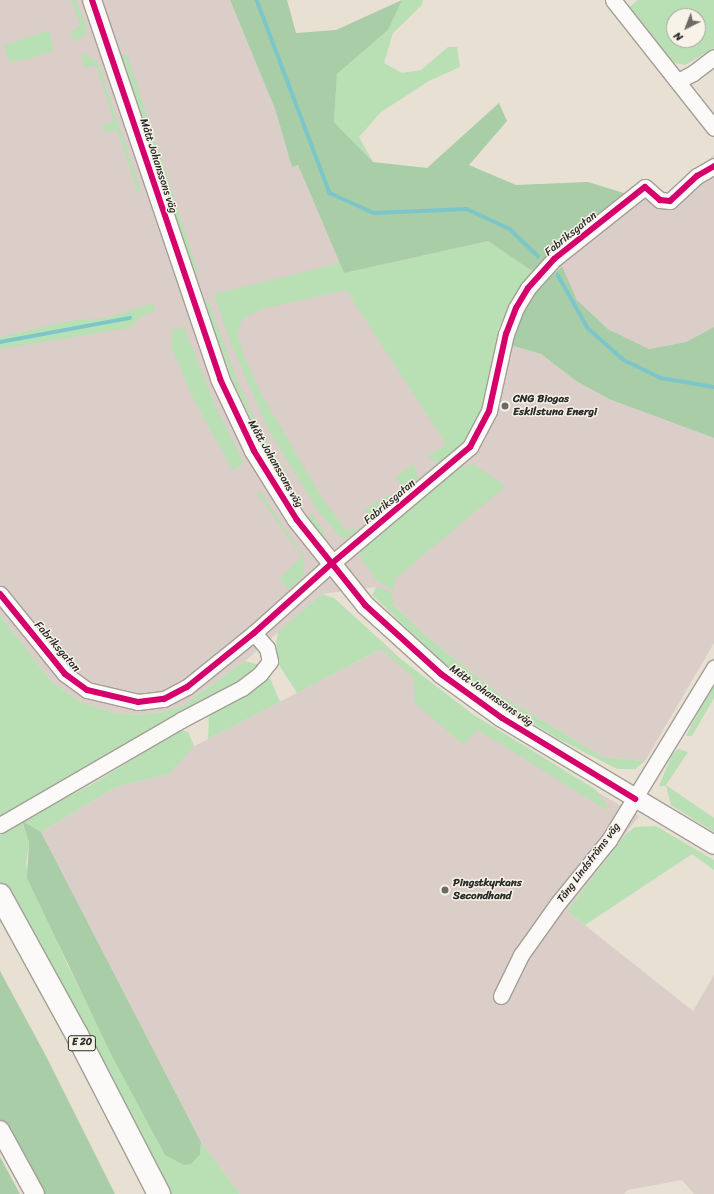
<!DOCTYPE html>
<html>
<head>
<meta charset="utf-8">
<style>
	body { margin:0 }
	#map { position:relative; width:714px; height:1194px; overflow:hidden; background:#e8e0d2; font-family:Sriracha,sans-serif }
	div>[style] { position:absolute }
	.industrial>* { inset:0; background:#dbcec8 }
	.green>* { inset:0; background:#b9dfb4 }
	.forest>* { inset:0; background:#a9cda7 }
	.stream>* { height:3.5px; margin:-1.75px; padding:0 1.75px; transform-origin:1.75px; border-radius:1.75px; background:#7cc6ca }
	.roads { filter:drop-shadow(1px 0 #a39f97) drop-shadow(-1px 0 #a39f97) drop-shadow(0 1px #a39f97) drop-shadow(0 -1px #a39f97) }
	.minor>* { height:15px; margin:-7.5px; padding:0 7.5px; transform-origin:7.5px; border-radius:7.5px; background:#fcfaf8 }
	.tertiary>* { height:18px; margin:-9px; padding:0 9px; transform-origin:9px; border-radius:9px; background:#fcfaf8 }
	.trunk>* { height:22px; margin:-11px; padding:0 11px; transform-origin:11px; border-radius:11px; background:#fcfaf8 }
	.cycleway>* { height:6px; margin:-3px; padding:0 3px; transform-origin:3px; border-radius:3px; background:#d6006c }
	.dots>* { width:11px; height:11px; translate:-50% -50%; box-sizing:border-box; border:2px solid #f7f3e8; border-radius:50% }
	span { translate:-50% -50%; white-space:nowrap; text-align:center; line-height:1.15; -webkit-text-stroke:3px #f7f3e8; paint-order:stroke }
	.shield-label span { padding:1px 3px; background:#f7f3e8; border:1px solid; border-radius:3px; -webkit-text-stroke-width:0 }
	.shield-label { font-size:10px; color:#2b2b2b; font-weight:700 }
	.street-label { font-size:11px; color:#2b2b2b }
	.poi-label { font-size:11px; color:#2b2b2b; font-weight:700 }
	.left { translate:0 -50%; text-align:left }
	.north { position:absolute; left:666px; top:8px; width:40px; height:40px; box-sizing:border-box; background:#f7f3e8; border:1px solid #a5a39c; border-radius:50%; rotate:222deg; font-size:11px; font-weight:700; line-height:16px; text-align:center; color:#2b2b2b }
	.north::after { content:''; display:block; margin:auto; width:14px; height:18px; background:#6d6a65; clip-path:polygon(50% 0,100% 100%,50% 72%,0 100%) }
</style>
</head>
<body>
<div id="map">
	<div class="industrial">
		<i style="clip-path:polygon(0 0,230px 0,275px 109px,292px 166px,298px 165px,344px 273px,488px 241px,532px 271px,497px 330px,510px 345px,541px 354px,576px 381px,609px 399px,714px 438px,714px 643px,645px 761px,603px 757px,500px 695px,426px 636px,376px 587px,322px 594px,245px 661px,182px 706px,162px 712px,140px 715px,114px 713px,81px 702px,52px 682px,0 615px)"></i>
		<i style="clip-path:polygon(714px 155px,714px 327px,686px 342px,649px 349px,608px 329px,577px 300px,554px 252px,627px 194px,656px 195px,673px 191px)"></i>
		<i style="clip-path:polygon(387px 646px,437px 693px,489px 730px,639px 816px,567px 911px,693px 1011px,714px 975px,714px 1194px,694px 1194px,682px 1180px,628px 1190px,624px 1194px,240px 1194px,201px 1142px,41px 832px,116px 787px,169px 774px,191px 748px)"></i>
	</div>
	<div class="green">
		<i style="clip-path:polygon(71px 0,76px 0,86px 26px,85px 35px,77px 41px,72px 38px,71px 32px,80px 25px)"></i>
		<i style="clip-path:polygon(402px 0,423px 0,421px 6px,393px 33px,384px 63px,402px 73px,421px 70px,448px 47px,457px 47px,460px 67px,429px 81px,381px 112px,359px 137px,373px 162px,334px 122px,337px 74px,388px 30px)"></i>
		<i style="clip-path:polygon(evenodd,638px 0,714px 0,714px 48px,685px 65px,675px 63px,663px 53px,628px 8px,638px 0,674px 16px,698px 16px,698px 40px,674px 40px,674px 16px)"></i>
		<i style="clip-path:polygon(46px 31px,50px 33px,54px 50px,29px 59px,10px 62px,3px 46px)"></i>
		<i style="clip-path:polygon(83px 53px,98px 62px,141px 192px,138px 193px,117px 130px,105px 133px,103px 125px,114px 121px,96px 65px,85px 68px,81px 57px)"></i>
		<i style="clip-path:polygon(125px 53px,128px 57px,199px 275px,193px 269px,181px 234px,122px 56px)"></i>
		<i style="clip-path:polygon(488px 241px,532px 271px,497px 330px,500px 334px,493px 364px,481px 411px,471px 432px,464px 441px,443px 461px,436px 462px,427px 457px,446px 444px,346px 290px,261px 309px,242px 320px,237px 333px,244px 356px,262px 395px,323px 499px,346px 530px,355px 529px,356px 534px,342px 539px,318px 511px,269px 431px,231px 344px,214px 294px,340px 263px,344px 273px)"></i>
		<i style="clip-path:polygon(205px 302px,209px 302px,237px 379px,256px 421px,292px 485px,288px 487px,271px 458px,233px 382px)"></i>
		<i style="clip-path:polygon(153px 303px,156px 311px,143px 315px,130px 328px,0 349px,0 337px,68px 321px,106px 318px)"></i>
		<i style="clip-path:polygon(184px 327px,216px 407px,244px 463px,233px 471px,189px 390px,171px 346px,173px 330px)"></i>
		<i style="clip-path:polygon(414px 464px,418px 477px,415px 485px,406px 493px,395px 477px)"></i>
		<i style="clip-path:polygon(473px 464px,506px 486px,395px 579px,394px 590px,376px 580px,359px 555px,367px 546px,456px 468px)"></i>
		<i style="clip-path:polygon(260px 491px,305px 559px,303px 577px,288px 589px,279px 579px,302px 557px,257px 493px)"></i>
		<i style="clip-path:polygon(389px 495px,396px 501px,372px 521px,364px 510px)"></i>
		<i style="clip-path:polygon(312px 514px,325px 533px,324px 538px,307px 517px)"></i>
		<i style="clip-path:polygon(376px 587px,392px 592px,393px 604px,426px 636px,500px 695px,603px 757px,645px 761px,635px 769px,617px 769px,557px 738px,482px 693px,438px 658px,372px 595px)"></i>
		<i style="clip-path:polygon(322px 594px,334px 598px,387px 646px,385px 647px,474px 715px,595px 789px,608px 807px,606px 810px,478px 730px,464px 745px,415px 703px,413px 677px,381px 649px,297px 693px,279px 665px,276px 644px,278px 632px)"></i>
		<i style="clip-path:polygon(0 615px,52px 682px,81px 702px,114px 713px,140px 715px,162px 712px,182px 706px,245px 661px,260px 665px,249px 678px,0 817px)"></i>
		<i style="clip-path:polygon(270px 678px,280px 702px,208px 739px,209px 713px)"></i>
		<i style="clip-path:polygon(714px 682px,714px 698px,692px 736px,686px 736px)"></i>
		<i style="clip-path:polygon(181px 730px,188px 732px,194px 746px,169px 774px,116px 787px,41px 832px,22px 822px,29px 842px,26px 865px,66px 962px,165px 1155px,200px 1154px,201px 1142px,240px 1194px,168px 1194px,0 885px,0 835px,22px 821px,94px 783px)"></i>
		<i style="clip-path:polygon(678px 749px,688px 752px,666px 785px,714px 818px,714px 832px,671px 805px,666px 786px,659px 786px,672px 755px)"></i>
		<i style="clip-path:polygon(656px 826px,714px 860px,714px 870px,692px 854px,585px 925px,567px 911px,625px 835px,635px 827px)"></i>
	</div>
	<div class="forest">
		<i style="clip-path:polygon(230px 0,287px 0,296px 33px,336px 30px,402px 0,388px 30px,337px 74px,334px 122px,373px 162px,427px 168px,499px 103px,507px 121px,469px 165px,516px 185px,588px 182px,627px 194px,532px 271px,488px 241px,344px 273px,298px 165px,292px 167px,275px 109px)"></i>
		<i style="clip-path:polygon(562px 266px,577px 300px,608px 329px,649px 349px,686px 342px,714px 327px,714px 438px,609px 399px,576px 381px,541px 354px,510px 345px,531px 296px)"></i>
		<i style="clip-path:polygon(22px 821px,41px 832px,201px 1142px,200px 1154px,191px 1164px,184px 1165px,165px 1155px,111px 1054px,27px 878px,29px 842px)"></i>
		<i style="clip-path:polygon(0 971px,46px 1056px,115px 1194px,41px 1194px,0 1122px)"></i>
		<i style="clip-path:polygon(0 1157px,20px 1194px,0 1194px)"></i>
	</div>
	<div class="stream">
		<i style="left:257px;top:0;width:206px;rotate:69.3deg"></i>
		<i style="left:330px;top:193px;width:48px;rotate:24.4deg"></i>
		<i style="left:374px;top:213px;width:93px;rotate:-2.5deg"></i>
		<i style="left:467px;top:209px;width:47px;rotate:24.9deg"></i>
		<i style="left:510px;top:229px;width:39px;rotate:44deg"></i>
		<i style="left:558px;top:275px;width:61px;rotate:60.5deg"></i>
		<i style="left:588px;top:328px;width:48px;rotate:41.6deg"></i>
		<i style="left:624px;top:360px;width:41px;rotate:25.9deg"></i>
		<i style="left:661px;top:378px;width:54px;rotate:9.6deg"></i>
		<i style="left:0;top:342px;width:132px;rotate:-10.5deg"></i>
	</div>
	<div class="roads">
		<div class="minor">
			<i style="left:613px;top:0;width:163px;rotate:51.7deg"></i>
			<i style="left:678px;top:81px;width:17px;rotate:-28deg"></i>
			<i style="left:693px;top:73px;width:26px;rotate:-37deg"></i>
			<i style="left:0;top:594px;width:103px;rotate:50.9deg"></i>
			<i style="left:65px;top:674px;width:27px;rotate:36deg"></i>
			<i style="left:87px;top:690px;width:52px;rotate:13.2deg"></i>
			<i style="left:138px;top:702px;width:26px;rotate:-7deg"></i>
			<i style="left:164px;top:699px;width:26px;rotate:-28deg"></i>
			<i style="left:187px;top:687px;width:86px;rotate:-38.9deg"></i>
			<i style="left:254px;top:633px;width:103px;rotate:-41.9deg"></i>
			<i style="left:331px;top:564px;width:182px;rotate:-40.1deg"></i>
			<i style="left:470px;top:447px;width:41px;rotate:-62.2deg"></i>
			<i style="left:489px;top:411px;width:79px;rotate:-77.6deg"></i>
			<i style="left:506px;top:334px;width:28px;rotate:-69deg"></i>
			<i style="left:516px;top:308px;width:23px;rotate:-59deg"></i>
			<i style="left:528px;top:288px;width:39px;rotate:-48deg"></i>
			<i style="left:554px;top:259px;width:116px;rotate:-38.4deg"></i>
			<i style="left:645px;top:187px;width:20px;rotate:41deg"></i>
			<i style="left:660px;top:200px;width:10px;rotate:6deg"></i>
			<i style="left:670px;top:201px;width:37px;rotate:-43deg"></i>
			<i style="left:697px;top:176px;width:20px;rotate:-30deg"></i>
			<i style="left:0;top:825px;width:209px;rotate:-30.1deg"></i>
			<i style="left:181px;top:720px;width:69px;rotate:-27.7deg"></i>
			<i style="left:242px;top:688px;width:23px;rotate:-38deg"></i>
			<i style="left:260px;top:674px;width:16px;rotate:-52deg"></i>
			<i style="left:270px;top:661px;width:13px;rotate:-103deg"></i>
			<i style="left:267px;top:648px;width:20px;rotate:-131deg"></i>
			<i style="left:501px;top:996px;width:46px;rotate:-64deg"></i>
			<i style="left:521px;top:955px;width:64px;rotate:-54.6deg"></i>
			<i style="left:558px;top:903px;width:81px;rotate:-51deg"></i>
			<i style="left:609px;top:840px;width:202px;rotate:-58.6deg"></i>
		</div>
		<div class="tertiary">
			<i style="left:92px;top:0;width:400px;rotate:71.3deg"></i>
			<i style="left:220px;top:379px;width:80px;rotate:64.7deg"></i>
			<i style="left:254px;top:451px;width:81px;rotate:58.1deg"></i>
			<i style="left:297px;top:520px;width:109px;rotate:51.3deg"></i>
			<i style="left:365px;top:605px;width:103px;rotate:42.2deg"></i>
			<i style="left:441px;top:674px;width:75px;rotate:35.8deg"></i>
			<i style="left:502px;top:718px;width:247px;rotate:30.9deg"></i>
			<i style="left:0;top:1130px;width:73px;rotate:61.3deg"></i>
		</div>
		<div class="trunk">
			<i style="left:0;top:895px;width:160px;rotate:61.2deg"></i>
			<i style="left:77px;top:1035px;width:179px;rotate:62.7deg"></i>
		</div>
	</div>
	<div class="cycleway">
		<i style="left:92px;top:0;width:400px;rotate:71.3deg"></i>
		<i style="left:220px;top:379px;width:80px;rotate:64.7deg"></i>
		<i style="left:254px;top:451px;width:81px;rotate:58.1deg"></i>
		<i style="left:297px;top:520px;width:109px;rotate:51.3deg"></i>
		<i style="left:365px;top:605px;width:103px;rotate:42.2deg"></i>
		<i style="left:441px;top:674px;width:75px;rotate:35.8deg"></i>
		<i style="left:502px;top:718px;width:156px;rotate:31.3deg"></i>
		<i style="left:0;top:594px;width:103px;rotate:50.9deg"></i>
		<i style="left:65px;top:674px;width:27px;rotate:36deg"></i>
		<i style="left:87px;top:690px;width:52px;rotate:13.2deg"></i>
		<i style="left:138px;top:702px;width:26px;rotate:-7deg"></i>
		<i style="left:164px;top:699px;width:26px;rotate:-28deg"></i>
		<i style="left:187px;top:687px;width:86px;rotate:-38.9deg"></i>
		<i style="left:254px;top:633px;width:103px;rotate:-41.9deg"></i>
		<i style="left:331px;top:564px;width:182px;rotate:-40.1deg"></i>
		<i style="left:470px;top:447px;width:41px;rotate:-62.2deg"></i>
		<i style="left:489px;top:411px;width:79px;rotate:-77.6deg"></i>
		<i style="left:506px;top:334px;width:28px;rotate:-69deg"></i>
		<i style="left:516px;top:308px;width:23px;rotate:-59deg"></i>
		<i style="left:528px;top:288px;width:39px;rotate:-48deg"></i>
		<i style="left:554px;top:259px;width:116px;rotate:-38.4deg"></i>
		<i style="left:645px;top:187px;width:20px;rotate:41deg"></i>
		<i style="left:660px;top:200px;width:10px;rotate:6deg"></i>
		<i style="left:670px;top:201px;width:37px;rotate:-43deg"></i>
		<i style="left:697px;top:176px;width:20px;rotate:-30deg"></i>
	</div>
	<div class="dots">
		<i style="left:505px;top:406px;background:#6d6a65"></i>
		<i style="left:445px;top:890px;background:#6d6a65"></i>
	</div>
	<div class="shield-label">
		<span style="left:82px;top:1043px">E 20</span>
	</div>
	<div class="street-label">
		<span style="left:158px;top:166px;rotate:72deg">Mått Johanssons väg</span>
		<span style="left:571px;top:234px;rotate:-39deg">Fabriksgatan</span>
		<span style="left:275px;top:464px;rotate:60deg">Mått Johanssons väg</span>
		<span style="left:390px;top:502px;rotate:-40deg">Fabriksgatan</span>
		<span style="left:57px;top:647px;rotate:49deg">Fabriksgatan</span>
		<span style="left:491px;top:696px;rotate:35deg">Mått Johanssons väg</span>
		<span style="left:589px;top:863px;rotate:-53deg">Tång Lindströms väg</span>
	</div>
	<div class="poi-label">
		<span class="left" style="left:513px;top:406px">CNG Biogas<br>Eskilstuna Energi</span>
		<span class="left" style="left:453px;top:890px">Pingstkyrkans<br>Secondhand</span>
	</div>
	<div class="north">N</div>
</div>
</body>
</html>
